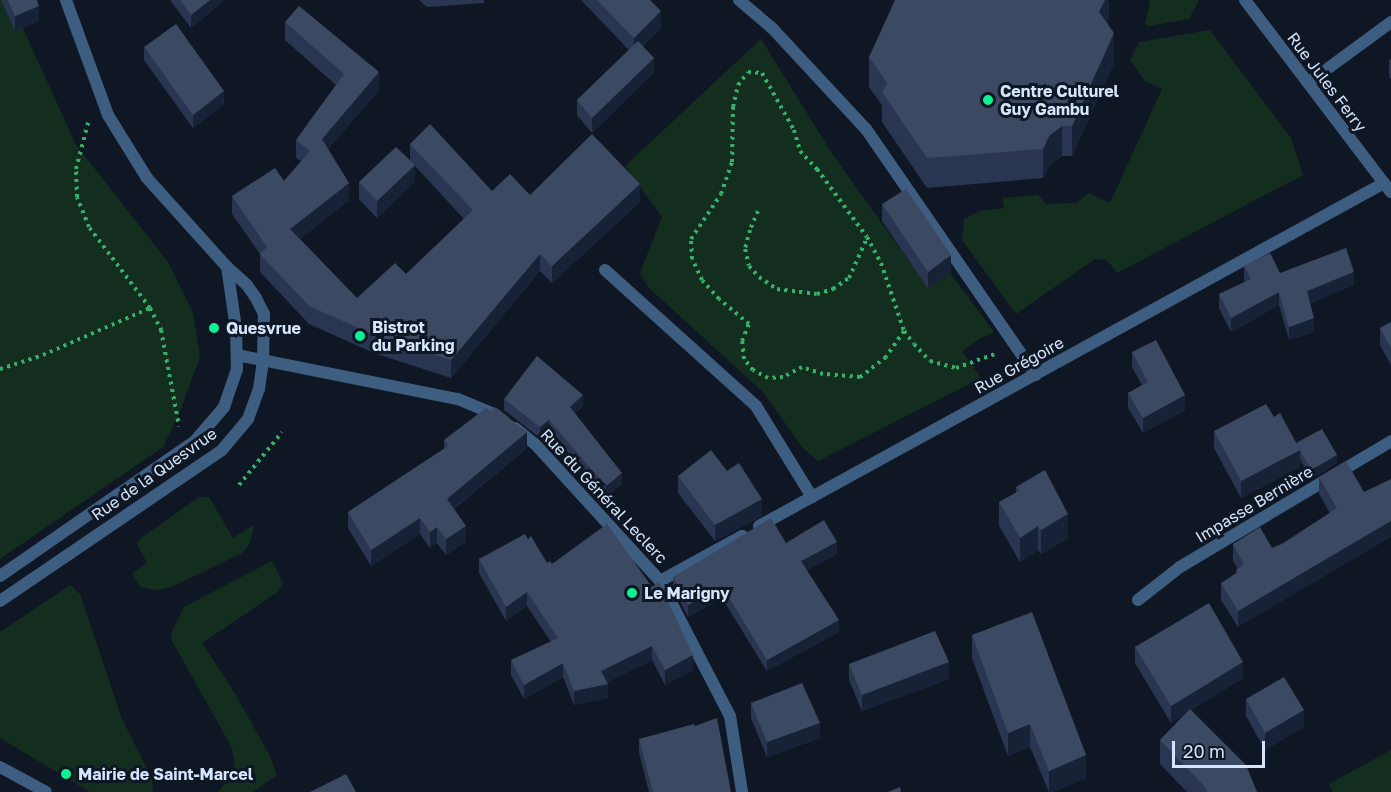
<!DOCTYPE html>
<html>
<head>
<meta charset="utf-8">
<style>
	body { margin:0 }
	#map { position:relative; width:1391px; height:792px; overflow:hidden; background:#101724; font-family:"Golos Text",sans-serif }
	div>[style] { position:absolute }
	.green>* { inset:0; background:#132e1f }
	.path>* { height:4px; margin-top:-2px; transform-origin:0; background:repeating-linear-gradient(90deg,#35b169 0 3px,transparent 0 7.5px) }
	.service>* { height:12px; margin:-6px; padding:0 6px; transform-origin:6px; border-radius:6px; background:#3d5e81 }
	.minor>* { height:12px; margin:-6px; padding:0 6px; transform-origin:6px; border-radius:6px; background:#3d5e81 }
	.tertiary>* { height:12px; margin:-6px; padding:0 6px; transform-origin:6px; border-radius:6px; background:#3d5e81 }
	.wall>* { inset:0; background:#2a3651 }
	.shaded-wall>* { inset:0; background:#182237 }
	.building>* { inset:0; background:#3c4963 }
	.dots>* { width:16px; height:16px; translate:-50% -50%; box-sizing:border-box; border:3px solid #101724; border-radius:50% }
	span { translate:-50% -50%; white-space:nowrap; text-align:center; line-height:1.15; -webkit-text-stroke:6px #101724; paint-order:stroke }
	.street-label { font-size:16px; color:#d5e5fd }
	.poi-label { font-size:16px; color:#d5e5fd; font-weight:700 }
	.left { translate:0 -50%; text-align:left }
	.scale { position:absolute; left:1172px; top:741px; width:93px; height:27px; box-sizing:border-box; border:3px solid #d5e5fd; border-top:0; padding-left:8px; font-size:18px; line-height:21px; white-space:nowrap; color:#d5e5fd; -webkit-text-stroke:4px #101724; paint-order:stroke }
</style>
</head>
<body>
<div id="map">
	<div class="green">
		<i style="clip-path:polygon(0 0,8px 0,27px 37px,76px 145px,168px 262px,193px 313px,200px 357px,179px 414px,163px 447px,0 559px)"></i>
		<i style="clip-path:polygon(1148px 0,1199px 0,1189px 19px,1148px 26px,1145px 23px,1150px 4px)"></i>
		<i style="clip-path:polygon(1210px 30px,1291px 138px,1303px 175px,1117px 273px,1107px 260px,1095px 259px,1016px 314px,962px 240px,964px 219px,979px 211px,1004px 208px,1002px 198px,1038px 195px,1046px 204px,1076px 203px,1089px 193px,1110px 203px,1162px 89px,1145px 81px,1130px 60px,1139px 42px)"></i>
		<i style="clip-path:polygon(761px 39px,831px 152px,928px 288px,950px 273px,994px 332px,981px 338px,962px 351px,981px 378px,818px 461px,802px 447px,763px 392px,648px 287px,640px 273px,662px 217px,625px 166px)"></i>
		<i style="clip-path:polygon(199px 497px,209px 497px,233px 538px,254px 525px,250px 543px,242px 553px,172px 587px,156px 590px,140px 587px,132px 573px,147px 563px,137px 544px,141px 538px)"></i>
		<i style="clip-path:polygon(272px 561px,283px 583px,278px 592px,202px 643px,234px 692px,269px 754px,277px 775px,253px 792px,218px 792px,230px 777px,235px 764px,232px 748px,171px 639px,172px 632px,184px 607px)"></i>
		<i style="clip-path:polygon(70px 585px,80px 594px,122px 719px,152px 779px,153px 792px,90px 792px,0 738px,0 632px)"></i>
		<i style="clip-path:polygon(1391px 750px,1391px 792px,1333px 792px,1329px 784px)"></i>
	</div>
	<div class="path">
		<i style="left:758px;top:211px;width:21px;rotate:113deg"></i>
		<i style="left:750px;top:230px;width:20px;rotate:105deg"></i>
		<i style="left:745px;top:249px;width:17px;rotate:77deg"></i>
		<i style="left:749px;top:266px;width:15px;rotate:48deg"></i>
		<i style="left:759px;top:277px;width:22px;rotate:34deg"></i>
		<i style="left:777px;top:289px;width:40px;rotate:7.1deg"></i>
		<i style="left:817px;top:294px;width:17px;rotate:-17deg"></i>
		<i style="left:833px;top:289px;width:19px;rotate:-35deg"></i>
		<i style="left:849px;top:278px;width:44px;rotate:-65.8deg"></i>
		<i style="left:150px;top:308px;width:25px;rotate:63deg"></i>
		<i style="left:161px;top:330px;width:98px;rotate:79.4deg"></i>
		<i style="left:904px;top:331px;width:32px;rotate:125deg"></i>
		<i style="left:886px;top:357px;width:33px;rotate:142deg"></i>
		<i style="left:860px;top:377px;width:37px;rotate:-175deg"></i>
		<i style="left:823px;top:374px;width:22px;rotate:-162deg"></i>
		<i style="left:802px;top:367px;width:21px;rotate:152deg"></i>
		<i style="left:783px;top:377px;width:15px;rotate:176deg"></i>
		<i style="left:768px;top:378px;width:17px;rotate:-152deg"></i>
		<i style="left:753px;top:370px;width:14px;rotate:-129deg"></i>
		<i style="left:744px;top:359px;width:18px;rotate:-96deg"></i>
		<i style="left:742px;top:341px;width:18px;rotate:-68deg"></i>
		<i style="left:749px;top:324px;width:39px;rotate:-140deg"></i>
		<i style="left:719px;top:299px;width:25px;rotate:-132deg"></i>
		<i style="left:702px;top:280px;width:23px;rotate:-115deg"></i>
		<i style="left:692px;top:259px;width:20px;rotate:-93deg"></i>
		<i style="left:691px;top:239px;width:54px;rotate:-56.3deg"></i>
		<i style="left:721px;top:194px;width:34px;rotate:-71deg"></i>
		<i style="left:732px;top:162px;width:55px;rotate:-89deg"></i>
		<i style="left:733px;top:107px;width:23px;rotate:-77deg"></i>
		<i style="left:738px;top:85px;width:16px;rotate:-52deg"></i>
		<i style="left:748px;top:72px;width:14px;rotate:4deg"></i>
		<i style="left:762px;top:73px;width:65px;rotate:60.7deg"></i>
		<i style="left:794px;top:130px;width:22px;rotate:74deg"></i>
		<i style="left:800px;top:151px;width:25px;rotate:47deg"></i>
		<i style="left:817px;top:169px;width:84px;rotate:53.7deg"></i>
		<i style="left:867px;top:237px;width:30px;rotate:62deg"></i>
		<i style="left:881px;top:263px;width:72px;rotate:71.3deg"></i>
		<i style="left:904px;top:331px;width:16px;rotate:52deg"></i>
		<i style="left:914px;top:344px;width:23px;rotate:47deg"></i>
		<i style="left:930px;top:361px;width:27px;rotate:15deg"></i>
		<i style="left:956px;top:368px;width:41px;rotate:-19.7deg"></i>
		<i style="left:0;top:369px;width:45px;rotate:-18deg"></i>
		<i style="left:43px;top:355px;width:117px;rotate:-23.7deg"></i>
		<i style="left:150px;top:308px;width:101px;rotate:-127deg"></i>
		<i style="left:89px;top:227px;width:32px;rotate:-112deg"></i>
		<i style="left:77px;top:197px;width:28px;rotate:-92deg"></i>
		<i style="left:76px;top:169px;width:48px;rotate:-75.4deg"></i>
		<i style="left:239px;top:485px;width:68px;rotate:-50.9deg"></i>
	</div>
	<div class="service">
		<i style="left:739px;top:0;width:43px;rotate:40.3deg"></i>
		<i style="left:772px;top:28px;width:138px;rotate:47.1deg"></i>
		<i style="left:866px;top:129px;width:299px;rotate:55.4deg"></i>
		<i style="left:1308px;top:83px;width:103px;rotate:-36.3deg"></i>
	</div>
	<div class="minor">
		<i style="left:1245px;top:0;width:241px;rotate:52.8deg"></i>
		<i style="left:605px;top:270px;width:203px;rotate:42deg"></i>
		<i style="left:756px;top:406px;width:107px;rotate:58.4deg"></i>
		<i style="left:237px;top:355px;width:225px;rotate:11.3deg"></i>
		<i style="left:458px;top:399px;width:41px;rotate:22.8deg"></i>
		<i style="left:515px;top:428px;width:26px;rotate:39deg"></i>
		<i style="left:535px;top:444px;width:185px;rotate:47.6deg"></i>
		<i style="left:660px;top:581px;width:152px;rotate:62.6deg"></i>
		<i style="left:730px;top:716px;width:77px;rotate:81deg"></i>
		<i style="left:759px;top:526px;width:713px;rotate:-28.76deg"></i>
		<i style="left:660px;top:581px;width:94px;rotate:-28.8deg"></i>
		<i style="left:1138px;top:600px;width:53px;rotate:-38.2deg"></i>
		<i style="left:1180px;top:567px;width:246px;rotate:-30.8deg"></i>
	</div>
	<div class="tertiary">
		<i style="left:0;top:576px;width:237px;rotate:-34.7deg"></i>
		<i style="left:195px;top:441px;width:45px;rotate:-49.5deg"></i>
		<i style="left:224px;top:407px;width:39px;rotate:-71deg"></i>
		<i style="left:237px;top:370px;width:42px;rotate:-91.4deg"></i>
		<i style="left:236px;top:328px;width:62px;rotate:-98.4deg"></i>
		<i style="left:0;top:601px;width:268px;rotate:-34.2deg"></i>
		<i style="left:222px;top:450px;width:40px;rotate:-50deg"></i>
		<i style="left:248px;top:419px;width:32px;rotate:-70deg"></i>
		<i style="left:259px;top:389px;width:30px;rotate:-82deg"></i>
		<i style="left:263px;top:359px;width:45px;rotate:-88.7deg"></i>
		<i style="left:264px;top:314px;width:18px;rotate:-117deg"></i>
		<i style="left:256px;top:298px;width:16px;rotate:-125deg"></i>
		<i style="left:247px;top:285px;width:27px;rotate:-138deg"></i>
		<i style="left:227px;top:267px;width:120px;rotate:-132deg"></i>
		<i style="left:147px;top:178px;width:74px;rotate:-121.8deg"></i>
		<i style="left:108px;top:115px;width:122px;rotate:-110.1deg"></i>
		<i style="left:0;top:767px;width:52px;rotate:28.5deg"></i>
	</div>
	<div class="wall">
		<i style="clip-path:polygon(1px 0,37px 0,39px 21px,15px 31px)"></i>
		<i style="clip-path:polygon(170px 0,225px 0,191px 28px)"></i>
		<i style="clip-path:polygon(419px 0,484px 0,484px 3px,427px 7px)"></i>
		<i style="clip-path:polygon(581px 0,650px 0,661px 28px,643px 46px,654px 72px,592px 133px,577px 115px,577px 100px,629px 50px)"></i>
		<i style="clip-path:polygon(1109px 0,1108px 24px,1114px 63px,1072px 156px,1062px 156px,1049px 166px,1043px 178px,927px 188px,882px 122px,882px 105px,869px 87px,869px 57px)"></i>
		<i style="clip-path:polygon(285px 22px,379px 90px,328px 149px,349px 200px,300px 239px,357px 298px,406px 274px,464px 219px,415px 166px,415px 181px,377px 218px,359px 199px,359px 182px,410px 160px,410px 144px,492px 191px,530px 195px,640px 202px,552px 283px,540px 271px,451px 378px,374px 353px,309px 324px,260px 272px,260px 254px,232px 214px,232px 196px,284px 181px,301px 161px,296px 158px,296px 140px,336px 85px,285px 40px)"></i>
		<i style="clip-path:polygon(144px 47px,224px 104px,193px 128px,144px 60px)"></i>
		<i style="clip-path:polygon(1391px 59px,1391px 79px,1389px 77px,1389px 60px)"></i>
		<i style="clip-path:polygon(882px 204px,951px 272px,928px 289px,882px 221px)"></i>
		<i style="clip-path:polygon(1244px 266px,1280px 273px,1354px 285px,1310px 303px,1314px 332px,1289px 340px,1279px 305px,1231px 332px,1219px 308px,1219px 294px,1245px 282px,1244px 280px)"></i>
		<i style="clip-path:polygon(1391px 322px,1391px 365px,1380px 345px,1380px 328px)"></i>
		<i style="clip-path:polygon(1132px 352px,1185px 410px,1143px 433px,1128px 408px,1128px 393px,1142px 385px,1132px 367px)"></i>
		<i style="clip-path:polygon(504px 399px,583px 406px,575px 413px,622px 484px,606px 497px,549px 430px,540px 438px,504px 410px)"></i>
		<i style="clip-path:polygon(1274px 417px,1296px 443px,1337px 463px,1311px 479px,1300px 459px,1300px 467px,1241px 498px,1214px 448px,1214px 431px)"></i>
		<i style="clip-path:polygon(444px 440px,527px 448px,454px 509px,466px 542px,446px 555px,437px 543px,430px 548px,420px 534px,371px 566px,348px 528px,348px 512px,444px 449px)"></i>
		<i style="clip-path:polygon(727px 471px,762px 516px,715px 541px,678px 493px,678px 476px)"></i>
		<i style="clip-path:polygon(1319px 477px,1364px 492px,1238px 627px,1221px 600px,1221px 583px,1236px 574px,1236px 570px,1238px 569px,1233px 561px,1233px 544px,1272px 548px,1282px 544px,1330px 513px,1319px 494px)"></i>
		<i style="clip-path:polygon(1016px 487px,1068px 538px,1041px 554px,1038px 550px,1020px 562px,999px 526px,999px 502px,1016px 493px)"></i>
		<i style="clip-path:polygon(786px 543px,837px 554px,807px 570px,839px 632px,767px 671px,722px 598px,688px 617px,673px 588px,673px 577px)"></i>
		<i style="clip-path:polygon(479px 559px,547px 563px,552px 564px,693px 670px,665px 685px,652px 660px,607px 682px,608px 698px,574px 705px,563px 677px,524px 699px,511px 675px,511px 660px,551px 642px,527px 606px,506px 621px,479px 573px)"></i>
		<i style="clip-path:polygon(972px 635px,1086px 778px,1053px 792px,1049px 792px,1030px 747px,1008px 756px,972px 658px)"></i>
		<i style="clip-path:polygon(1135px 647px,1243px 678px,1191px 710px,1257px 792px,1187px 792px,1160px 764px,1160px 740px,1186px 713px,1171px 723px,1135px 663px)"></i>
		<i style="clip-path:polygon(849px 664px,949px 679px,862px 711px,849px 680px)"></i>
		<i style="clip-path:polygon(1246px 699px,1304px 727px,1265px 750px,1246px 716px)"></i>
		<i style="clip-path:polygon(751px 703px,820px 738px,767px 757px,751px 718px)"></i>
		<i style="clip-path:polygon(639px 739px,731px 792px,649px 792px,639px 753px)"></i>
	</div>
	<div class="shaded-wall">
		<i style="clip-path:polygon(210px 0,225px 0,191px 28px,191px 15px)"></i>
		<i style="clip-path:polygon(1104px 0,1109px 0,1108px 24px,1099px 12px)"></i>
		<i style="clip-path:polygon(39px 6px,39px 21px,15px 31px,15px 16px)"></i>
		<i style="clip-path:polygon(661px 11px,661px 28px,634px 55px,634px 38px)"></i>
		<i style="clip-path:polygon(1114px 33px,1114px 63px,1072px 156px,1072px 126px)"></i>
		<i style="clip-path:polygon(654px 58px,654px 72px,592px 133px,592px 118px)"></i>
		<i style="clip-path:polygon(379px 72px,379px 90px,322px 156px,322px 139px)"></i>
		<i style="clip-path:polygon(224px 91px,224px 104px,193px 128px,193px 115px)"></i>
		<i style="clip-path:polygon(1062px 126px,1062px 156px,1049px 166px,1043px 178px,1043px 149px,1049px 136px)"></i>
		<i style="clip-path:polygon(415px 165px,415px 181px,377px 218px,377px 201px)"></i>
		<i style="clip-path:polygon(349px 183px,349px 200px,290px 247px,290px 229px)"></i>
		<i style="clip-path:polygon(640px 184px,640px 202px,552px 283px,552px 266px)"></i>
		<i style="clip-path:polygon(540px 254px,540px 271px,451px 378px,451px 360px)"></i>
		<i style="clip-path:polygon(951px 255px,951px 272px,928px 289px,928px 272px)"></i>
		<i style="clip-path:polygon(1354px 272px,1354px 285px,1307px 305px,1307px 291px)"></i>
		<i style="clip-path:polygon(1279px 292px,1279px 305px,1231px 332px,1231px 318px)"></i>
		<i style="clip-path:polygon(1314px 318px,1314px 332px,1289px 340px,1289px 327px)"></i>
		<i style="clip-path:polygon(583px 395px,583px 406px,570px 418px,570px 407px)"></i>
		<i style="clip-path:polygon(1185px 395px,1185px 410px,1143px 433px,1143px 418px)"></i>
		<i style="clip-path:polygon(549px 420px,549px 430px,540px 438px,540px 427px)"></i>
		<i style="clip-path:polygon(527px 432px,527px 448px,447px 514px,447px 499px)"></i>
		<i style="clip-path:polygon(1300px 450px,1300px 467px,1241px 498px,1241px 481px)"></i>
		<i style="clip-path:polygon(1337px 455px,1337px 463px,1311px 479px,1311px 470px)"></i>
		<i style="clip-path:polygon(622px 473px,622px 484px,606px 497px,606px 486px)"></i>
		<i style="clip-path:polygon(762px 499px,762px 516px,715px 541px,715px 525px)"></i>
		<i style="clip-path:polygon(1068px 514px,1068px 538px,1041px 554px,1041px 530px)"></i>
		<i style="clip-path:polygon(420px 518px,420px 534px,371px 566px,371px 550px)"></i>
		<i style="clip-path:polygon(1391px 521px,1391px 537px,1238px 627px,1238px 611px)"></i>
		<i style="clip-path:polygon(466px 526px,466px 542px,446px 555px,446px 539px)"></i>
		<i style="clip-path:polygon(1038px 526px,1038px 550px,1020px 562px,1020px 538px)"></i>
		<i style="clip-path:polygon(437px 527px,437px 543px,430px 548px,430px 532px)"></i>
		<i style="clip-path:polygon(837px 542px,837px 554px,801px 573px,801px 561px)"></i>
		<i style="clip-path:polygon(722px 586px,722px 598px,688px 617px,688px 605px)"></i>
		<i style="clip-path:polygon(527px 592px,527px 606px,506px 621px,506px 607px)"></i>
		<i style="clip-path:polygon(839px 620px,839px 632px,767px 671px,767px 660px)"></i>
		<i style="clip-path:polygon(652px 646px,652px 660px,602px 685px,608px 684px,608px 698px,574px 705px,574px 691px,601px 671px)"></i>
		<i style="clip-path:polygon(693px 655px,693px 670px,665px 685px,665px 670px)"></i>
		<i style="clip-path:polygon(949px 662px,949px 679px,862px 711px,862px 695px)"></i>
		<i style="clip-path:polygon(1243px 662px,1243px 678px,1171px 723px,1171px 706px)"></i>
		<i style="clip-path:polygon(563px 663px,563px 677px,524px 699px,524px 685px)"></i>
		<i style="clip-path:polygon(1304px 710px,1304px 727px,1265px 750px,1265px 733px)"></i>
		<i style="clip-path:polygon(820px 723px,820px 738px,767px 757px,767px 742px)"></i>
		<i style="clip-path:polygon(1030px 724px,1030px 747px,1008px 756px,1008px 733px)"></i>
		<i style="clip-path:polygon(1086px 755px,1086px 778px,1053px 792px,1049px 792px,1049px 771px)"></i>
	</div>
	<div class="building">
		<i style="clip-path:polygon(8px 0,37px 0,39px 6px,15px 16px)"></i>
		<i style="clip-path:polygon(180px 0,210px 0,191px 15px)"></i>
		<i style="clip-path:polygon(597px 0,650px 0,661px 11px,634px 38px)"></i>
		<i style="clip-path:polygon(895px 0,1105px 0,1099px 12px,1114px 33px,1072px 126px,1062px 126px,1049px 136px,1043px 149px,927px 158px,882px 92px,887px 83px,869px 57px)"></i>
		<i style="clip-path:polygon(299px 6px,379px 72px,322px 139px,349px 183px,290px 229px,357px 298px,395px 263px,406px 274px,473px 210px,410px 144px,430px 124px,492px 191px,510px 174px,530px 195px,592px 134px,640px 184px,552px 266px,540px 254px,451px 360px,374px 335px,309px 306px,260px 254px,267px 247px,232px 196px,275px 168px,284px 181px,310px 151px,296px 140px,344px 74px,285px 22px)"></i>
		<i style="clip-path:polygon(176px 24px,224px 91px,193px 115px,144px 47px)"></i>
		<i style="clip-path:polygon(638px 41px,654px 58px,592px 118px,577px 100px)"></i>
		<i style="clip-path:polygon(396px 147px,415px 165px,377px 201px,359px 182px)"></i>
		<i style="clip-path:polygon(906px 189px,951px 255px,928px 272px,882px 204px)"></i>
		<i style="clip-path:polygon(1346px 248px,1354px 272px,1307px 291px,1314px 318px,1289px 327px,1279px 292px,1231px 318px,1219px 294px,1251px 279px,1244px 266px,1270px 253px,1280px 273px)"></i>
		<i style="clip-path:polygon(1391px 322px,1391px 348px,1380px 328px)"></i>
		<i style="clip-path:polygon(1156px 340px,1185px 395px,1143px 418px,1128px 393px,1148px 382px,1132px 352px)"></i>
		<i style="clip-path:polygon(537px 356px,583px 395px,570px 407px,622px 473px,606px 486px,549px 420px,540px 427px,504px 399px)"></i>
		<i style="clip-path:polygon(1266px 404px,1274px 417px,1280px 413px,1300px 450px,1241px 481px,1214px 431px)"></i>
		<i style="clip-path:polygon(494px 407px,498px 409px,527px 432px,447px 499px,466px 526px,446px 539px,437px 527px,430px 532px,420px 518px,371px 550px,348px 512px,448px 446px,444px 440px,486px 408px,491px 411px)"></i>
		<i style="clip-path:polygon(1322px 429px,1337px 455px,1311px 470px,1296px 443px)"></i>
		<i style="clip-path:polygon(711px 450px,727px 471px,739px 463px,762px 499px,715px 525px,678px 476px)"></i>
		<i style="clip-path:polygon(1346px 461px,1364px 492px,1391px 479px,1391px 521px,1238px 611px,1221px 583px,1238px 572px,1236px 570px,1244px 564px,1233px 544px,1260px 527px,1272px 548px,1282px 544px,1337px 508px,1319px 477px)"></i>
		<i style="clip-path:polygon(1045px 470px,1068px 514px,1041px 530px,1038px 526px,1020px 538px,999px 502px,1019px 491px,1016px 487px)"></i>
		<i style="clip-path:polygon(771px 518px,786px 543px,824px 520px,837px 542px,801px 561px,839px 620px,767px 660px,722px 586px,688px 605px,673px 577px)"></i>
		<i style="clip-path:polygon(607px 524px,652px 587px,659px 582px,693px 655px,665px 670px,652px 646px,601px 671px,608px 684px,574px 691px,563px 663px,524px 685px,511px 660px,558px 638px,527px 592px,506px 607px,479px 559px,525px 534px,528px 539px,531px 536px,547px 563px,550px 561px,552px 564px)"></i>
		<i style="clip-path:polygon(1209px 603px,1243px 662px,1171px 706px,1135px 647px)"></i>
		<i style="clip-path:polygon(1032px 612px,1086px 755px,1049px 771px,1030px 724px,1008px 733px,972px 635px)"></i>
		<i style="clip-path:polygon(935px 631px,949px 662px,862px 695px,849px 664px)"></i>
		<i style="clip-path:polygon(1284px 677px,1304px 710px,1265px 733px,1246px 699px)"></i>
		<i style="clip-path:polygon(802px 683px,820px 723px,767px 742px,751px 703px)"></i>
		<i style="clip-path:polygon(1190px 709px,1246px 765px,1257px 792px,1207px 792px,1205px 787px,1160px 740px)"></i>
		<i style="clip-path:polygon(717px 718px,731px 792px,653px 792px,639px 739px,694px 724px,695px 726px)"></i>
		<i style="clip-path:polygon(346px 774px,356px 792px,310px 792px)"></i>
		<i style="clip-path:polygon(900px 787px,901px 792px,888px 792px)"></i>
	</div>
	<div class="dots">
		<i style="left:988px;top:100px;background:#0bf392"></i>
		<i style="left:214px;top:328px;background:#0bf392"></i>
		<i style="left:360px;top:336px;background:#0bf392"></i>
		<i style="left:632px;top:593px;background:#0bf392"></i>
		<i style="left:66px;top:774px;background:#0bf392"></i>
	</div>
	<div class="street-label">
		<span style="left:1327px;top:82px;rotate:53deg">Rue Jules Ferry</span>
		<span style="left:1019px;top:365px;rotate:-29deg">Rue Grégoire</span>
		<span style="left:154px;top:474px;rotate:-35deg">Rue de la Quesvrue</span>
		<span style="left:604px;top:496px;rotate:47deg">Rue du Général Leclerc</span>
		<span style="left:1254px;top:504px;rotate:-31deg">Impasse Bernière</span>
	</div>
	<div class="poi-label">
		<span class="left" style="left:1000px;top:100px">Centre Culturel<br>Guy Gambu</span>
		<span class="left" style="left:372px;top:336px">Bistrot<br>du Parking</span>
		<span class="left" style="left:226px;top:328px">Quesvrue</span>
		<span class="left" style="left:644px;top:593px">Le Marigny</span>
		<span class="left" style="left:78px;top:774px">Mairie de Saint-Marcel</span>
	</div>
	<div class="scale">20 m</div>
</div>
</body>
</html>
